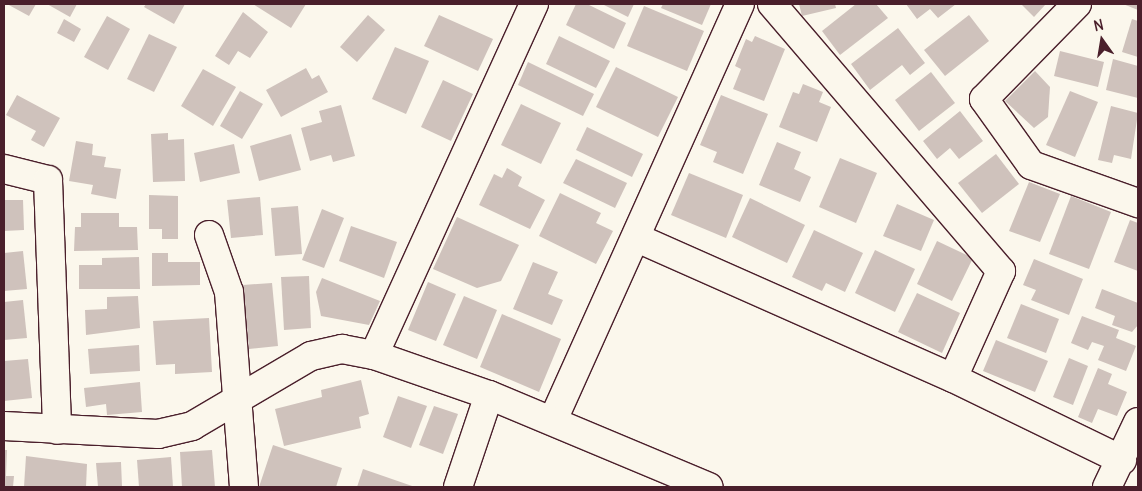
<!DOCTYPE html>
<html>
<head>
<meta charset="utf-8">
<style>
	body { margin:0 }
	#map { position:relative; width:1142px; height:491px; overflow:hidden; background:#fbf7ec; font-family:Delius,sans-serif }
	div>[style] { position:absolute }
	.building>* { inset:0; background:#cfc2bc }
	.roads { filter:drop-shadow(1px 0 #4a1f2b) drop-shadow(-1px 0 #4a1f2b) drop-shadow(0 1px #4a1f2b) drop-shadow(0 -1px #4a1f2b) }
	.minor>* { height:28px; margin:-14px; padding:0 14px; transform-origin:14px; border-radius:14px; background:#fbf7ec }
	span { translate:-50% -50%; white-space:nowrap; text-align:center; line-height:1.15; -webkit-text-stroke:5px #fbf7ec; paint-order:stroke }
	.frame { position:absolute; inset:0; border:5px solid #4a1f2b; pointer-events:none }
	.north { position:absolute; left:1077px; top:15px; width:50px; height:50px; -webkit-text-stroke:4px #fbf7ec; paint-order:stroke; rotate:347deg; font-size:14px; font-weight:700; line-height:20px; text-align:center; color:#4a1f2b }
	.north::after { content:''; display:block; margin:auto; width:18px; height:22px; background:#4a1f2b; clip-path:polygon(50% 0,100% 100%,50% 72%,0 100%) }
</style>
</head>
<body>
<div id="map">
	<div class="building">
		<i style="clip-path:polygon(7px 4px,36px 4px,29px 16px)"></i>
		<i style="clip-path:polygon(47px 4px,77px 4px,70px 17px)"></i>
		<i style="clip-path:polygon(146px 4px,185px 4px,174px 24px,144px 7px)"></i>
		<i style="clip-path:polygon(253px 4px,306px 4px,291px 28px)"></i>
		<i style="clip-path:polygon(576px 4px,587px 4px,626px 23px,614px 49px,566px 25px)"></i>
		<i style="clip-path:polygon(602px 4px,634px 4px,628px 17px)"></i>
		<i style="clip-path:polygon(663px 4px,711px 4px,702px 25px,661px 8px)"></i>
		<i style="clip-path:polygon(799px 4px,835px 4px,836px 8px,802px 16px)"></i>
		<i style="clip-path:polygon(856px 4px,876px 4px,888px 18px,840px 55px,822px 31px)"></i>
		<i style="clip-path:polygon(906px 4px,956px 4px,938px 18px,930px 9px,917px 19px)"></i>
		<i style="clip-path:polygon(1021px 4px,1046px 4px,1034px 17px)"></i>
		<i style="clip-path:polygon(1123px 4px,1138px 4px,1138px 10px)"></i>
		<i style="clip-path:polygon(644px 6px,704px 31px,687px 71px,627px 46px)"></i>
		<i style="clip-path:polygon(243px 12px,268px 32px,250px 58px,238px 51px,229px 65px,215px 56px)"></i>
		<i style="clip-path:polygon(368px 15px,385px 30px,357px 62px,340px 47px)"></i>
		<i style="clip-path:polygon(439px 15px,493px 39px,478px 71px,424px 46px)"></i>
		<i style="clip-path:polygon(969px 15px,989px 41px,945px 76px,924px 50px)"></i>
		<i style="clip-path:polygon(107px 16px,130px 29px,108px 70px,84px 57px)"></i>
		<i style="clip-path:polygon(64px 19px,81px 29px,74px 42px,57px 33px)"></i>
		<i style="clip-path:polygon(1132px 19px,1138px 21px,1138px 57px,1122px 52px)"></i>
		<i style="clip-path:polygon(898px 28px,925px 63px,910px 75px,902px 65px,870px 90px,851px 64px)"></i>
		<i style="clip-path:polygon(149px 34px,177px 47px,154px 92px,127px 79px)"></i>
		<i style="clip-path:polygon(559px 36px,610px 61px,596px 88px,546px 64px)"></i>
		<i style="clip-path:polygon(755px 36px,785px 49px,764px 101px,733px 89px,741px 69px,735px 66px,746px 39px,752px 42px)"></i>
		<i style="clip-path:polygon(395px 47px,429px 61px,406px 114px,372px 99px)"></i>
		<i style="clip-path:polygon(1060px 51px,1104px 62px,1098px 87px,1054px 76px)"></i>
		<i style="clip-path:polygon(1113px 59px,1138px 66px,1138px 98px,1106px 90px)"></i>
		<i style="clip-path:polygon(528px 62px,594px 94px,583px 116px,518px 85px)"></i>
		<i style="clip-path:polygon(616px 67px,678px 97px,658px 137px,596px 107px)"></i>
		<i style="clip-path:polygon(306px 68px,312px 79px,319px 75px,328px 92px,281px 117px,266px 90px)"></i>
		<i style="clip-path:polygon(203px 69px,236px 87px,213px 126px,181px 106px)"></i>
		<i style="clip-path:polygon(1035px 71px,1050px 87px,1048px 117px,1034px 128px,1005px 101px)"></i>
		<i style="clip-path:polygon(931px 72px,955px 103px,919px 131px,895px 100px)"></i>
		<i style="clip-path:polygon(443px 80px,473px 94px,451px 141px,421px 127px)"></i>
		<i style="clip-path:polygon(803px 84px,823px 92px,819px 102px,831px 107px,817px 142px,779px 127px,793px 92px,799px 94px)"></i>
		<i style="clip-path:polygon(240px 91px,263px 104px,242px 139px,220px 126px)"></i>
		<i style="clip-path:polygon(1070px 91px,1098px 102px,1075px 157px,1046px 145px)"></i>
		<i style="clip-path:polygon(17px 95px,60px 118px,44px 147px,31px 140px,36px 131px,6px 115px)"></i>
		<i style="clip-path:polygon(721px 95px,768px 114px,743px 174px,713px 162px,717px 152px,700px 145px)"></i>
		<i style="clip-path:polygon(521px 104px,561px 123px,541px 164px,501px 145px)"></i>
		<i style="clip-path:polygon(341px 105px,355px 156px,333px 162px,331px 155px,310px 161px,301px 128px,322px 122px,319px 111px)"></i>
		<i style="clip-path:polygon(1111px 106px,1138px 113px,1131px 159px,1114px 155px,1112px 163px,1098px 160px)"></i>
		<i style="clip-path:polygon(960px 111px,983px 141px,959px 159px,950px 148px,937px 159px,923px 141px)"></i>
		<i style="clip-path:polygon(587px 127px,643px 154px,632px 177px,576px 150px)"></i>
		<i style="clip-path:polygon(168px 133px,168px 140px,184px 139px,185px 181px,153px 182px,151px 134px)"></i>
		<i style="clip-path:polygon(291px 134px,301px 170px,259px 181px,250px 146px)"></i>
		<i style="clip-path:polygon(76px 141px,93px 144px,92px 155px,106px 157px,104px 167px,121px 169px,116px 199px,91px 194px,93px 185px,69px 181px)"></i>
		<i style="clip-path:polygon(777px 142px,801px 152px,794px 169px,811px 177px,800px 202px,759px 185px)"></i>
		<i style="clip-path:polygon(234px 144px,240px 173px,200px 182px,194px 153px)"></i>
		<i style="clip-path:polygon(996px 154px,1019px 184px,982px 213px,958px 183px)"></i>
		<i style="clip-path:polygon(840px 158px,877px 173px,856px 223px,819px 207px)"></i>
		<i style="clip-path:polygon(576px 159px,627px 183px,615px 208px,563px 183px)"></i>
		<i style="clip-path:polygon(507px 168px,522px 177px,518px 186px,545px 200px,530px 229px,479px 205px,494px 174px,502px 178px)"></i>
		<i style="clip-path:polygon(689px 173px,743px 195px,726px 238px,671px 215px)"></i>
		<i style="clip-path:polygon(1029px 182px,1060px 194px,1040px 242px,1009px 231px)"></i>
		<i style="clip-path:polygon(560px 193px,601px 213px,596px 223px,613px 231px,596px 264px,539px 236px)"></i>
		<i style="clip-path:polygon(149px 195px,178px 196px,178px 239px,162px 239px,162px 229px,149px 229px)"></i>
		<i style="clip-path:polygon(1071px 196px,1111px 212px,1089px 269px,1049px 254px)"></i>
		<i style="clip-path:polygon(260px 197px,263px 235px,231px 238px,227px 200px)"></i>
		<i style="clip-path:polygon(750px 198px,805px 225px,787px 263px,732px 237px)"></i>
		<i style="clip-path:polygon(4px 200px,23px 200px,24px 230px,4px 231px)"></i>
		<i style="clip-path:polygon(897px 204px,934px 220px,921px 251px,883px 236px)"></i>
		<i style="clip-path:polygon(298px 206px,302px 254px,275px 256px,271px 208px)"></i>
		<i style="clip-path:polygon(322px 209px,344px 218px,324px 268px,302px 260px)"></i>
		<i style="clip-path:polygon(81px 213px,119px 213px,119px 227px,137px 227px,138px 250px,74px 251px,75px 227px,81px 227px)"></i>
		<i style="clip-path:polygon(457px 217px,519px 245px,501px 281px,477px 288px,433px 269px)"></i>
		<i style="clip-path:polygon(1130px 220px,1138px 223px,1138px 271px,1114px 262px)"></i>
		<i style="clip-path:polygon(351px 226px,397px 242px,384px 278px,339px 261px)"></i>
		<i style="clip-path:polygon(814px 230px,863px 253px,845px 292px,826px 283px,822px 291px,792px 277px)"></i>
		<i style="clip-path:polygon(937px 241px,973px 258px,952px 301px,917px 284px)"></i>
		<i style="clip-path:polygon(875px 250px,915px 269px,895px 312px,855px 293px)"></i>
		<i style="clip-path:polygon(23px 251px,27px 289px,4px 291px,4px 253px)"></i>
		<i style="clip-path:polygon(152px 253px,168px 253px,168px 262px,200px 262px,200px 285px,152px 286px)"></i>
		<i style="clip-path:polygon(139px 257px,140px 289px,79px 289px,79px 265px,102px 265px,102px 258px)"></i>
		<i style="clip-path:polygon(1034px 259px,1083px 279px,1069px 315px,1031px 300px,1036px 290px,1023px 285px)"></i>
		<i style="clip-path:polygon(533px 262px,558px 272px,548px 294px,563px 300px,552px 325px,513px 309px)"></i>
		<i style="clip-path:polygon(309px 276px,311px 328px,284px 330px,281px 277px)"></i>
		<i style="clip-path:polygon(322px 278px,380px 301px,369px 325px,321px 316px,316px 292px)"></i>
		<i style="clip-path:polygon(428px 282px,456px 294px,436px 341px,408px 330px)"></i>
		<i style="clip-path:polygon(272px 283px,278px 346px,249px 349px,243px 285px)"></i>
		<i style="clip-path:polygon(1102px 289px,1138px 303px,1138px 325px,1132px 332px,1112px 325px,1115px 316px,1095px 308px)"></i>
		<i style="clip-path:polygon(917px 293px,960px 313px,942px 353px,898px 332px)"></i>
		<i style="clip-path:polygon(138px 296px,140px 328px,86px 335px,85px 310px,107px 309px,107px 297px)"></i>
		<i style="clip-path:polygon(464px 296px,497px 310px,477px 359px,443px 345px)"></i>
		<i style="clip-path:polygon(23px 300px,27px 338px,4px 340px,4px 302px)"></i>
		<i style="clip-path:polygon(1021px 304px,1059px 319px,1046px 353px,1007px 338px)"></i>
		<i style="clip-path:polygon(502px 314px,561px 339px,539px 392px,480px 367px)"></i>
		<i style="clip-path:polygon(1082px 316px,1119px 330px,1116px 338px,1136px 346px,1126px 371px,1098px 360px,1104px 346px,1092px 342px,1088px 350px,1071px 343px)"></i>
		<i style="clip-path:polygon(209px 318px,212px 372px,175px 374px,175px 364px,156px 365px,153px 321px)"></i>
		<i style="clip-path:polygon(996px 340px,1048px 361px,1035px 392px,983px 371px)"></i>
		<i style="clip-path:polygon(139px 345px,140px 371px,90px 374px,88px 349px)"></i>
		<i style="clip-path:polygon(1069px 358px,1088px 366px,1073px 405px,1053px 397px)"></i>
		<i style="clip-path:polygon(28px 359px,32px 398px,4px 401px,4px 361px)"></i>
		<i style="clip-path:polygon(1098px 368px,1112px 374px,1108px 384px,1127px 392px,1117px 416px,1098px 409px,1092px 423px,1078px 417px)"></i>
		<i style="clip-path:polygon(361px 380px,369px 414px,359px 417px,361px 428px,284px 446px,275px 409px,322px 397px,321px 390px)"></i>
		<i style="clip-path:polygon(140px 382px,142px 412px,107px 415px,106px 404px,86px 407px,84px 388px)"></i>
		<i style="clip-path:polygon(398px 396px,427px 406px,411px 448px,383px 437px)"></i>
		<i style="clip-path:polygon(434px 406px,458px 414px,443px 454px,419px 445px)"></i>
		<i style="clip-path:polygon(273px 445px,342px 468px,336px 487px,259px 487px)"></i>
		<i style="clip-path:polygon(4px 450px,7px 450px,6px 476px,14px 476px,13px 487px,4px 487px)"></i>
		<i style="clip-path:polygon(212px 450px,215px 487px,182px 487px,180px 452px)"></i>
		<i style="clip-path:polygon(26px 456px,87px 464px,86px 487px,24px 487px)"></i>
		<i style="clip-path:polygon(171px 457px,173px 487px,139px 487px,137px 460px)"></i>
		<i style="clip-path:polygon(121px 462px,122px 486px,131px 487px,98px 487px,96px 463px)"></i>
		<i style="clip-path:polygon(363px 469px,415px 487px,357px 487px)"></i>
	</div>
	<div class="roads">
		<div class="minor">
			<i style="left:772px;top:4px;width:352px;rotate:49.4deg"></i>
			<i style="left:1001px;top:271px;width:117px;rotate:114.2deg"></i>
			<i style="left:1077px;top:4px;width:133px;rotate:134.4deg"></i>
			<i style="left:984px;top:99px;width:81px;rotate:54.5deg"></i>
			<i style="left:1031px;top:165px;width:114px;rotate:19.6deg"></i>
			<i style="left:4px;top:169px;width:45px;rotate:14deg"></i>
			<i style="left:48px;top:180px;width:250px;rotate:87.9deg"></i>
			<i style="left:209px;top:235px;width:60px;rotate:70.7deg"></i>
			<i style="left:229px;top:292px;width:196px;rotate:85.6deg"></i>
			<i style="left:637px;top:238px;width:346px;rotate:23.9deg"></i>
			<i style="left:953px;top:378px;width:188px;rotate:25.9deg"></i>
			<i style="left:374px;top:355px;width:386px;rotate:-65.5deg"></i>
			<i style="left:553px;top:420px;width:456px;rotate:-65.8deg"></i>
			<i style="left:4px;top:426px;width:154px;rotate:3deg"></i>
			<i style="left:158px;top:434px;width:35px;rotate:-13deg"></i>
			<i style="left:192px;top:426px;width:138px;rotate:-30.5deg"></i>
			<i style="left:311px;top:356px;width:32px;rotate:-13deg"></i>
			<i style="left:342px;top:349px;width:33px;rotate:11deg"></i>
			<i style="left:374px;top:355px;width:122px;rotate:19.2deg"></i>
			<i style="left:489px;top:395px;width:238px;rotate:22.7deg"></i>
			<i style="left:458px;top:487px;width:97px;rotate:-71.4deg"></i>
			<i style="left:1107px;top:487px;width:72px;rotate:-64.5deg"></i>
		</div>
	</div>
	<div class="frame"></div>
	<div class="north">N</div>
</div>
</body>
</html>
